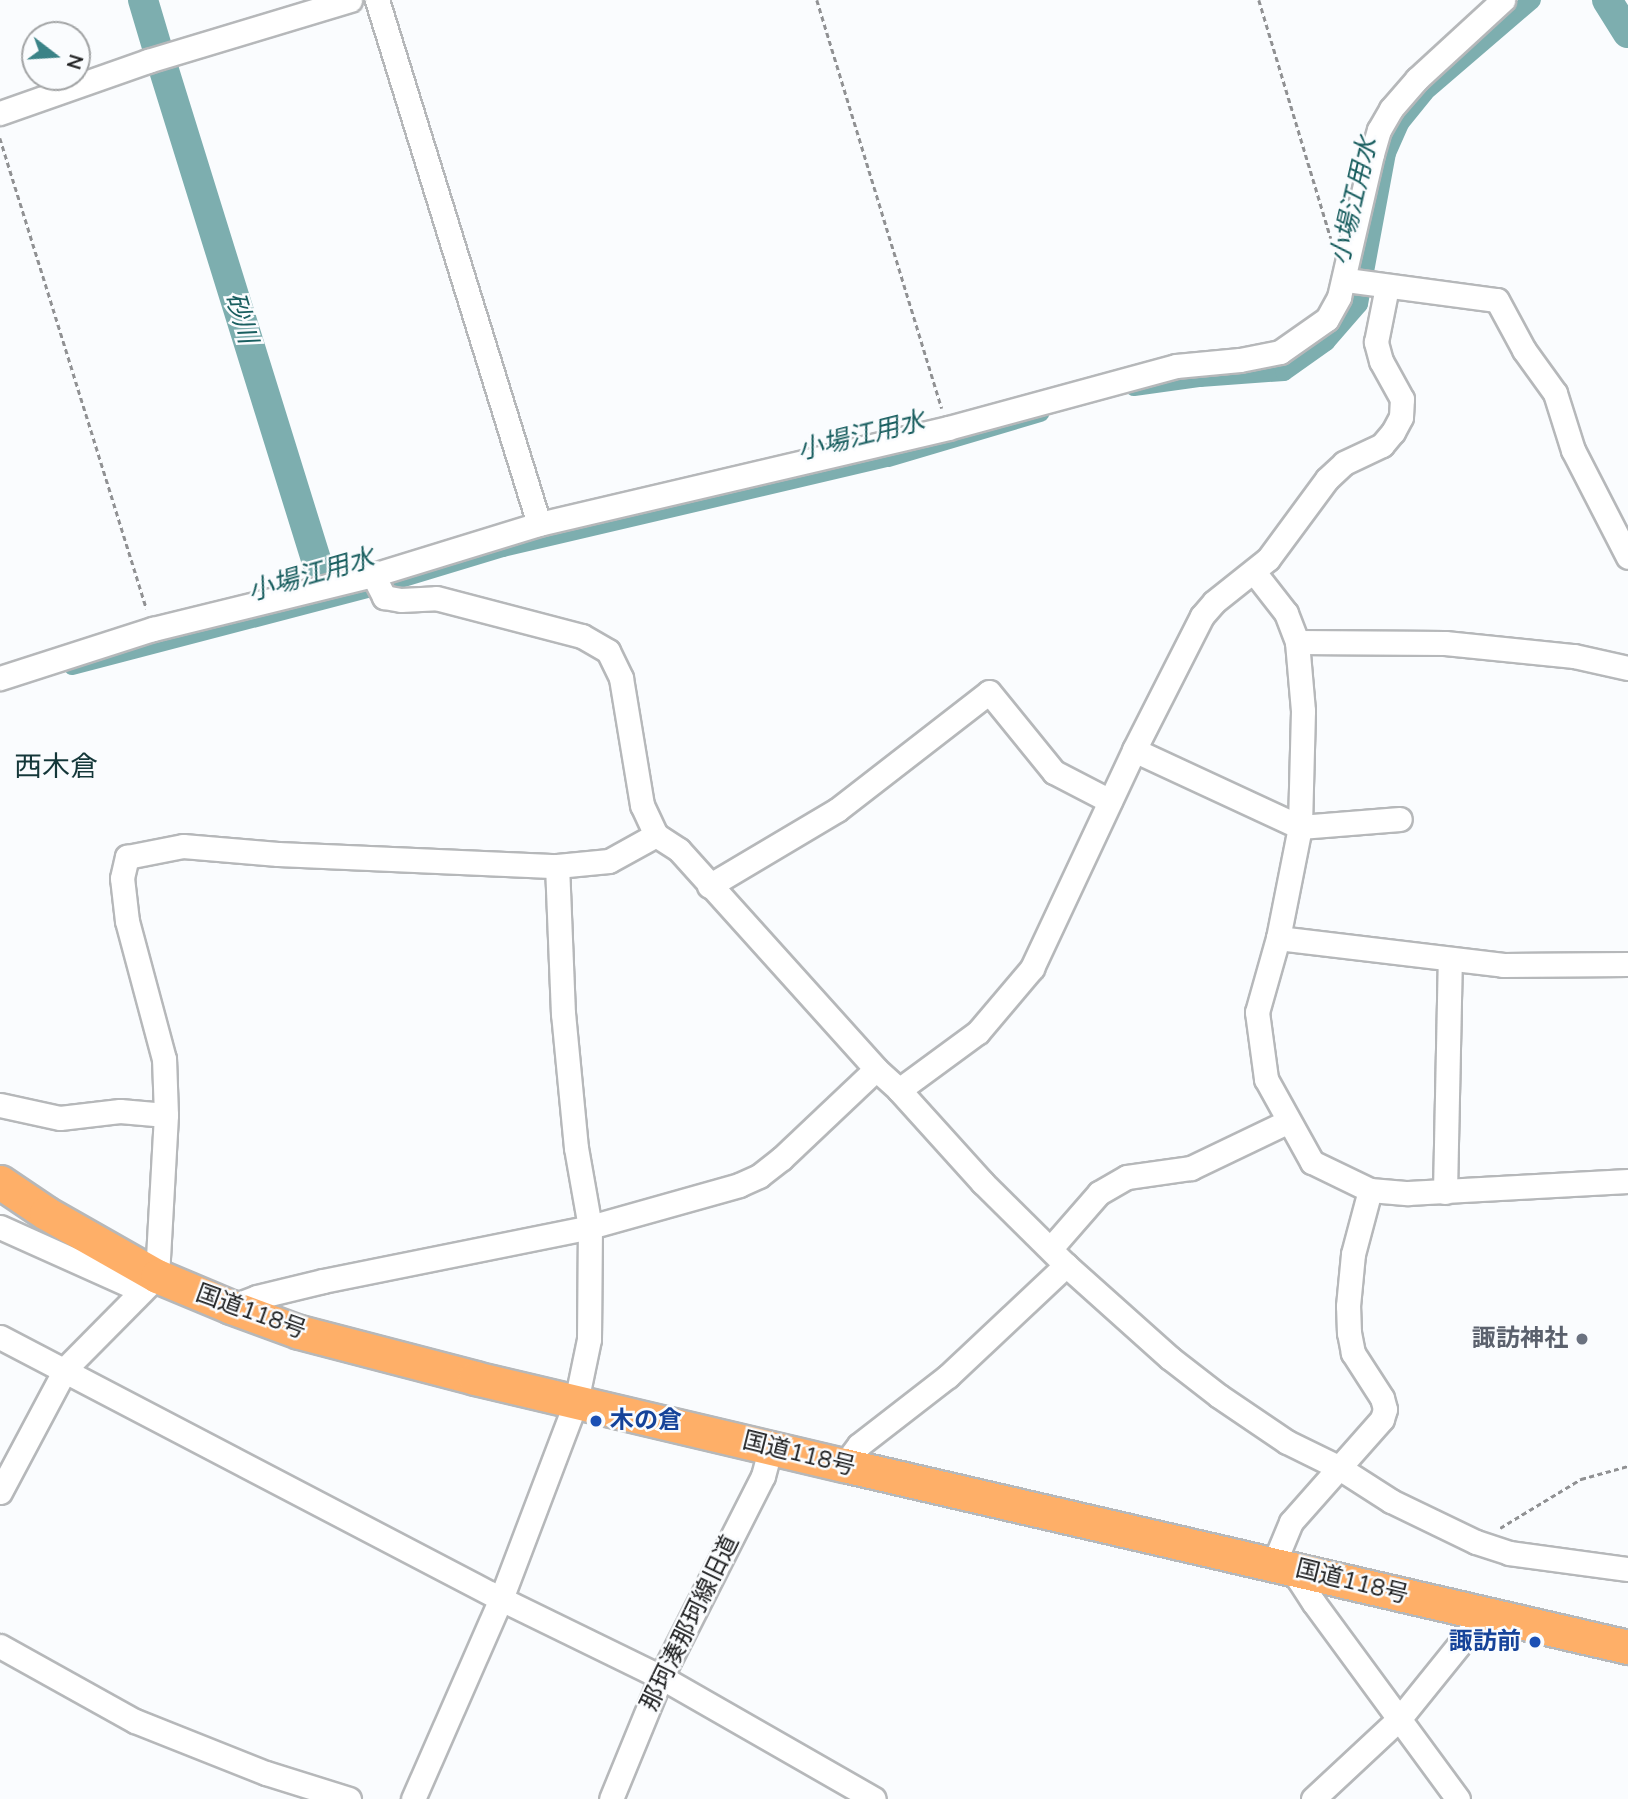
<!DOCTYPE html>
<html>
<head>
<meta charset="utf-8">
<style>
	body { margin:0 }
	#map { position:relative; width:1628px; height:1799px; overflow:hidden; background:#fafcfe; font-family:"Nunito Sans","Noto Sans JP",sans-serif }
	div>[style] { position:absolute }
	.canal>* { height:18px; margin:-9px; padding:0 9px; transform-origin:9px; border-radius:9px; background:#7daeaf }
	.river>* { height:30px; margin:-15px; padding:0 15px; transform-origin:15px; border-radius:15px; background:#7daeaf }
	.path>* { height:2.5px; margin-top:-1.25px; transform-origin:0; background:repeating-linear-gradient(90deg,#909193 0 5px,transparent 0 8.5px) }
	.roads { filter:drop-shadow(2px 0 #b6b8ba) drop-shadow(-2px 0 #b6b8ba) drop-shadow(0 2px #b6b8ba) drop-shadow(0 -2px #b6b8ba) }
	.minor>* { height:23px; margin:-11.5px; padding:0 11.5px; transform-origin:11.5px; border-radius:11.5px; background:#fff }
	.highway>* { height:33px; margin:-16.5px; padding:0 16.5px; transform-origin:16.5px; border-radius:16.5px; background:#feaf68 }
	.dots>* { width:19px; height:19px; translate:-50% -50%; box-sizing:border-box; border:4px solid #fafcfe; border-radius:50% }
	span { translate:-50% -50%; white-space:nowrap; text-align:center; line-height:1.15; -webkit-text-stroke:5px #fafcfe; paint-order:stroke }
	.street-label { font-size:24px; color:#1e1f20 }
	.worship-label { font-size:24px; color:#5b616d; font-weight:700 }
	.right { translate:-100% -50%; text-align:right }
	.transit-label { font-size:24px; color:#164399; font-weight:700 }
	.left { translate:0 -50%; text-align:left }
	.water-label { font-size:26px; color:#195e5f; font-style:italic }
	.quarter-label { font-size:28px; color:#143739 }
	.north { position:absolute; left:21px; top:21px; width:70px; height:70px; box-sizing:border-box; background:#fafcfe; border:2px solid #a2a4a5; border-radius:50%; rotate:107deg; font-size:19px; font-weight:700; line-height:28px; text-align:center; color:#1e1f20 }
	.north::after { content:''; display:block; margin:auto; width:24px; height:32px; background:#3a8387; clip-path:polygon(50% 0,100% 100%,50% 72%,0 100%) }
</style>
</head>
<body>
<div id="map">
	<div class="canal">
		<i style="left:1134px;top:387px;width:67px;rotate:-7.8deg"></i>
		<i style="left:1200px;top:378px;width:84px;rotate:-4.1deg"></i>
		<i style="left:1284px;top:372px;width:52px;rotate:-35.5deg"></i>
		<i style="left:1326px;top:342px;width:50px;rotate:-49deg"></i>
		<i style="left:1359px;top:304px;width:154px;rotate:-79.5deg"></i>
		<i style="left:1387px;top:153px;width:34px;rotate:-66deg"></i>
		<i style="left:1401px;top:122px;width:38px;rotate:-51deg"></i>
		<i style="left:1425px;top:92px;width:141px;rotate:-40.7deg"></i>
		<i style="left:72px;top:666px;width:309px;rotate:-14.6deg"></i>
		<i style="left:371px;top:588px;width:138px;rotate:-16.9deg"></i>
		<i style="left:503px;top:548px;width:395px;rotate:-13.2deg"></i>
		<i style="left:888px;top:458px;width:159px;rotate:-16.5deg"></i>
	</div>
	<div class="river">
		<i style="left:143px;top:0;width:49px;rotate:73.4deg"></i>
		<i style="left:1607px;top:0;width:39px;rotate:58deg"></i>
		<i style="left:163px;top:67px;width:526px;rotate:72.74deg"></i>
	</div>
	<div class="path">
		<i style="left:817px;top:0;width:427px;rotate:73deg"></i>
		<i style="left:1259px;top:0;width:249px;rotate:73.2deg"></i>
		<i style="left:0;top:138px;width:493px;rotate:72.7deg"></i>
		<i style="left:1500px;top:1528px;width:95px;rotate:-31.2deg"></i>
		<i style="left:1581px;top:1479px;width:49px;rotate:-15.5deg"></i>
	</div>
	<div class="roads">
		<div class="minor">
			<i style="left:377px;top:0;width:548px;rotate:72.82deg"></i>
			<i style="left:0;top:113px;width:157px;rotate:-19.4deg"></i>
			<i style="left:148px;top:61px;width:211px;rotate:-16.8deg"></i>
			<i style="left:1354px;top:281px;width:144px;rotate:7.6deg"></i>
			<i style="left:1497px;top:300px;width:57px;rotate:61.6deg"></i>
			<i style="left:1524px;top:350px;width:53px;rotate:54.2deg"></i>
			<i style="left:1555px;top:393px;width:60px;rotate:72.5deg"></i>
			<i style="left:1573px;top:450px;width:120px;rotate:62.8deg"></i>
			<i style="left:1254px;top:572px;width:52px;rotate:52deg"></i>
			<i style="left:1286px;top:613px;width:31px;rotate:69deg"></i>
			<i style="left:1297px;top:642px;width:69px;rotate:85deg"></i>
			<i style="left:1303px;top:711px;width:116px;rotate:91.5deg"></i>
			<i style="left:1300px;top:827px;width:113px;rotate:101.2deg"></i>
			<i style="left:1278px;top:938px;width:77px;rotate:105.8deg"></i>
			<i style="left:1257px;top:1012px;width:68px;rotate:82.3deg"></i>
			<i style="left:1266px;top:1079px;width:95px;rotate:61deg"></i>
			<i style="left:1312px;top:1162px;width:64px;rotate:25.8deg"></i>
			<i style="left:1370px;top:1190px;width:38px;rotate:5deg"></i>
			<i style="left:1408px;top:1193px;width:220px;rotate:-3.1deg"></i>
			<i style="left:373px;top:575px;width:25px;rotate:63deg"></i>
			<i style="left:384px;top:597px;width:17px;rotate:10deg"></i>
			<i style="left:401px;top:600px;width:35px;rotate:-3deg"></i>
			<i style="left:436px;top:598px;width:151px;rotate:14.6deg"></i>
			<i style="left:582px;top:636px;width:30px;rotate:30deg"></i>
			<i style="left:608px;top:651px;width:30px;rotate:64deg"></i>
			<i style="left:621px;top:678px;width:129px;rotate:80.6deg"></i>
			<i style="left:642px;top:805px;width:33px;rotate:65deg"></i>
			<i style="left:656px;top:835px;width:27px;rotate:33deg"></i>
			<i style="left:679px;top:850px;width:295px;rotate:48deg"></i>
			<i style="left:876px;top:1069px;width:31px;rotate:42deg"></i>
			<i style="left:899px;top:1090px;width:125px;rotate:47.9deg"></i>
			<i style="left:983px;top:1183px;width:117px;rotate:44.7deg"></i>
			<i style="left:1066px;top:1265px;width:140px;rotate:41.8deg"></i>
			<i style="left:1170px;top:1358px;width:62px;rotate:37.8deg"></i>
			<i style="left:1219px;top:1396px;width:82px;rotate:34.1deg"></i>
			<i style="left:1287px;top:1442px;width:57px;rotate:26.1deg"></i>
			<i style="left:1338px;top:1467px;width:63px;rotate:32.7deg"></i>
			<i style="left:1391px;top:1501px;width:94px;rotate:25.8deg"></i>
			<i style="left:1476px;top:1542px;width:35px;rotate:18deg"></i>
			<i style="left:1509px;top:1553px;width:120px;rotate:7.7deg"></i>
			<i style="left:1297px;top:642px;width:148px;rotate:0.4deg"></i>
			<i style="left:1445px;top:643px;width:130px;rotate:5.8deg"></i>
			<i style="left:1574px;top:656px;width:55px;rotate:12.5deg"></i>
			<i style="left:0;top:678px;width:161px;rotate:-17.8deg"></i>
			<i style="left:153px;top:629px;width:227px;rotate:-13.8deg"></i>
			<i style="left:373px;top:575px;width:174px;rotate:-17.1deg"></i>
			<i style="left:539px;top:524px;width:420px;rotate:-13.2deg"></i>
			<i style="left:948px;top:428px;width:236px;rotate:-15.2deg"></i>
			<i style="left:1176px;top:366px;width:64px;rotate:-5.4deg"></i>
			<i style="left:1240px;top:360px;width:41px;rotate:-11.3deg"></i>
			<i style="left:1280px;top:352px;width:57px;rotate:-35.1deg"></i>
			<i style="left:1327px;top:319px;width:25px;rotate:-61deg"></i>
			<i style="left:1339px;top:297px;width:147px;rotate:-77deg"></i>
			<i style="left:1372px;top:154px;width:25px;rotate:-74deg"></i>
			<i style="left:1379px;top:130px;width:24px;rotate:-60deg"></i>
			<i style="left:1391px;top:109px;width:40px;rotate:-49deg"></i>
			<i style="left:1417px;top:79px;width:117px;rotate:-42.6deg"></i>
			<i style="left:1134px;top:750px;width:183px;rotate:24.9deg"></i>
			<i style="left:1300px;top:827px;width:100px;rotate:-4.6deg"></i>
			<i style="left:709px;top:886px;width:149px;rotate:-30.7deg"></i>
			<i style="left:837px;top:810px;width:192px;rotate:-37.8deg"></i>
			<i style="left:989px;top:692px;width:103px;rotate:50.9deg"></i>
			<i style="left:1054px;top:772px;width:63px;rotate:27.4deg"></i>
			<i style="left:1278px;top:938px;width:227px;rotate:6.8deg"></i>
			<i style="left:1503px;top:965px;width:125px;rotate:-0.5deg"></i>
			<i style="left:899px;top:1090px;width:98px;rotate:-36.3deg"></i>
			<i style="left:978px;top:1032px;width:84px;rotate:-49.8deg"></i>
			<i style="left:1032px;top:968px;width:241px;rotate:-64.9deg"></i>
			<i style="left:1134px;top:750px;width:150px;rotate:-63.1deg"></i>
			<i style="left:1202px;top:616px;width:18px;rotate:-49deg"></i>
			<i style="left:1214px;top:602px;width:69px;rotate:-38.5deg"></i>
			<i style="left:1268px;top:559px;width:99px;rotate:-53.6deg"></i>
			<i style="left:1327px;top:479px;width:23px;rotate:-43deg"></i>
			<i style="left:1344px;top:463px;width:42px;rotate:-25.3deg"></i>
			<i style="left:1382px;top:445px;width:17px;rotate:-50deg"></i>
			<i style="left:1393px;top:432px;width:17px;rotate:-62deg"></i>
			<i style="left:1401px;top:417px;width:18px;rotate:-87deg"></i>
			<i style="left:1402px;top:399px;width:43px;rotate:-118.9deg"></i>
			<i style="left:1381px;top:361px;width:20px;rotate:-105deg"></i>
			<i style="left:1376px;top:342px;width:56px;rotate:-78.7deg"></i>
			<i style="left:0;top:1105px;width:61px;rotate:12.2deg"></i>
			<i style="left:60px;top:1118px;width:60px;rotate:-6.7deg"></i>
			<i style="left:120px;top:1111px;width:46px;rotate:5deg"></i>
			<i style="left:1445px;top:1192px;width:233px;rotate:-88.8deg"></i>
			<i style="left:0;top:1227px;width:154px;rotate:24.2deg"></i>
			<i style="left:1051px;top:1248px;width:73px;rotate:-48.9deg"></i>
			<i style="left:1099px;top:1193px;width:32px;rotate:-30deg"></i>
			<i style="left:1127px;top:1177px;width:65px;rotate:-8deg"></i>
			<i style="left:1191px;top:1168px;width:106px;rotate:-25.6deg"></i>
			<i style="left:231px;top:1307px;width:28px;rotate:-21deg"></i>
			<i style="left:257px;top:1297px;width:68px;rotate:-13.6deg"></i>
			<i style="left:323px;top:1281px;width:272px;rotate:-11.4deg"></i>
			<i style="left:590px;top:1227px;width:155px;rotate:-15.7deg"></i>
			<i style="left:739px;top:1185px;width:22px;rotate:-24deg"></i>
			<i style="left:759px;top:1176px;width:29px;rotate:-38deg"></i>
			<i style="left:782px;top:1158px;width:129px;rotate:-43.4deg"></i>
			<i style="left:0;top:1337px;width:565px;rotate:27.61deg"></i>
			<i style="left:501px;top:1599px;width:178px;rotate:26deg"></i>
			<i style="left:661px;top:1677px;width:245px;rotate:29.8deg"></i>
			<i style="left:844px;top:1465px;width:25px;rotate:-53deg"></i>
			<i style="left:859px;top:1445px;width:113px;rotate:-37.8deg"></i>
			<i style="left:948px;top:1376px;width:162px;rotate:-43.2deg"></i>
			<i style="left:0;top:1492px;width:140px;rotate:-62deg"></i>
			<i style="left:66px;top:1368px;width:129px;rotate:-45.3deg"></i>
			<i style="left:157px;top:1276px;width:161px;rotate:-86.8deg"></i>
			<i style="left:166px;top:1115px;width:56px;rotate:-92deg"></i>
			<i style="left:164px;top:1059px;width:143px;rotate:-105deg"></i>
			<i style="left:127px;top:921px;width:43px;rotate:-96.6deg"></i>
			<i style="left:122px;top:878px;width:22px;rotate:-77deg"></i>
			<i style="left:127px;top:857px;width:57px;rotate:-11.1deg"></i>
			<i style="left:183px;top:846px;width:95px;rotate:4.8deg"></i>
			<i style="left:278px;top:854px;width:279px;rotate:2.5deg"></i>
			<i style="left:557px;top:866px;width:52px;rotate:-5.5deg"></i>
			<i style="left:609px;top:861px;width:54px;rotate:-29deg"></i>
			<i style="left:1274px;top:1563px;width:44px;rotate:-67.5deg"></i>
			<i style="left:1291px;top:1522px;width:137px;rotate:-48.5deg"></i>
			<i style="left:1382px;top:1419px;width:10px;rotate:-73deg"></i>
			<i style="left:1385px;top:1409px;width:11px;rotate:-105deg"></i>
			<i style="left:1382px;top:1398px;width:54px;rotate:-122.8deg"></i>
			<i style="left:1353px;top:1353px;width:20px;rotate:-101deg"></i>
			<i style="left:1349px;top:1333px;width:27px;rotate:-92deg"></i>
			<i style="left:1348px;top:1306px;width:52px;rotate:-84.5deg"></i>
			<i style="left:1353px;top:1254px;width:66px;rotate:-75.1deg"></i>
			<i style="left:1299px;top:1570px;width:10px;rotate:90deg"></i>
			<i style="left:1299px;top:1580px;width:27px;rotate:57deg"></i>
			<i style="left:1314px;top:1603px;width:243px;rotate:53.7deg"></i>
			<i style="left:0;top:1646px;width:154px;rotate:29.1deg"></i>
			<i style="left:135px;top:1721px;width:141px;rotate:21.7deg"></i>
			<i style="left:266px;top:1773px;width:87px;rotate:17.4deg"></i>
			<i style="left:413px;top:1799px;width:219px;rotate:-66.3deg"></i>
			<i style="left:501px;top:1599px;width:211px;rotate:-69.2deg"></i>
			<i style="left:576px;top:1402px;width:64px;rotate:-78.3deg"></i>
			<i style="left:589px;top:1339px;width:112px;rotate:-89.5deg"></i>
			<i style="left:590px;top:1227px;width:80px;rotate:-100deg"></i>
			<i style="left:576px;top:1148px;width:135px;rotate:-95.5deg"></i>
			<i style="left:563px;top:1014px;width:148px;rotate:-92.3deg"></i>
			<i style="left:611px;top:1799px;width:132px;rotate:-67.7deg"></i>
			<i style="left:661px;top:1677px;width:225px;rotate:-63.1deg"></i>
			<i style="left:763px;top:1476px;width:30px;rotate:-75deg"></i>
			<i style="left:1313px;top:1799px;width:119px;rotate:-43deg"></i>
			<i style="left:1400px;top:1718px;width:134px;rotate:-51.1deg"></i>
		</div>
		<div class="highway">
			<i style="left:0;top:1182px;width:55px;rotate:34deg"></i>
			<i style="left:46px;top:1213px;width:128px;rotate:29.6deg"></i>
			<i style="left:157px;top:1276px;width:80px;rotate:22.7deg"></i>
			<i style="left:231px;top:1307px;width:72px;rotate:20.2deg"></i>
			<i style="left:299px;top:1332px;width:182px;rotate:14.6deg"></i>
			<i style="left:475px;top:1378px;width:379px;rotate:13.3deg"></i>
			<i style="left:844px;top:1465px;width:805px;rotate:13.07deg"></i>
		</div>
	</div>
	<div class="dots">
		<i style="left:1582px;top:1339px;background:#6b7280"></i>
		<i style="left:596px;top:1421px;background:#1a4fb4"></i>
		<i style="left:1535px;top:1642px;background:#1a4fb4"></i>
	</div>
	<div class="street-label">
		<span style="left:251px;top:1312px;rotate:20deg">国道118号</span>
		<span style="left:799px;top:1454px;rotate:14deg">国道118号</span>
		<span style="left:1352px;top:1582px;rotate:14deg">国道118号</span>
		<span style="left:690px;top:1623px;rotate:-64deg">那珂湊那珂線旧道</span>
	</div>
	<div class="worship-label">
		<span class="right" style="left:1568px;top:1339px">諏訪神社</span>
	</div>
	<div class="transit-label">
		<span class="left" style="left:610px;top:1421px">木の倉</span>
		<span class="right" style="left:1521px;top:1642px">諏訪前</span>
	</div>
	<div class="water-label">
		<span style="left:1354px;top:201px;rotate:-77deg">小場江用水</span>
		<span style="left:241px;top:318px;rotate:73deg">砂川</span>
		<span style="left:861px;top:436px;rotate:-14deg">小場江用水</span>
		<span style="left:311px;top:575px;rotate:-16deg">小場江用水</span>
	</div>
	<div class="quarter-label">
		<span style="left:56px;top:767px">西木倉</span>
	</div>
	<div class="north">N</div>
</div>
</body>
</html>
